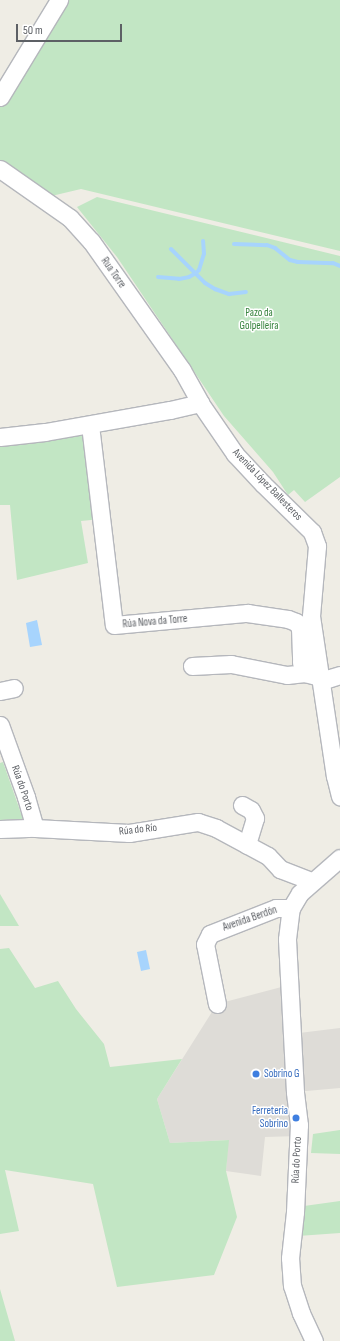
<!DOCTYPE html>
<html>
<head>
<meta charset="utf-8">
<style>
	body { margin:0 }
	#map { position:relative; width:340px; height:1341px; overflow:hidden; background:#efede5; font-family:"Sofia Sans Condensed",sans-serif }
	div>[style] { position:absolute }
	.industrial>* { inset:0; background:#dedcd7 }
	.green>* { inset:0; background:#c2e6c4 }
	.water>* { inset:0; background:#a7d4fd }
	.stream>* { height:4px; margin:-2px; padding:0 2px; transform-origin:2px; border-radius:2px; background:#a7d4fd }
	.roads { filter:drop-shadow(1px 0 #b5b7bc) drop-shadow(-1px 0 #b5b7bc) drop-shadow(0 1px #b5b7bc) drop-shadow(0 -1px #b5b7bc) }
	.minor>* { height:17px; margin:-8.5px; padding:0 8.5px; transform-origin:8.5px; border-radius:8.5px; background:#fff }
	.dots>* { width:11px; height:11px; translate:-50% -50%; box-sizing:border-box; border:2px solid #fff; border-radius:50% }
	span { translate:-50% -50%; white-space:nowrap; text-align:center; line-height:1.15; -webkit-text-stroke:3px #fff; paint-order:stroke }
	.street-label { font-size:11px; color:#5d6065 }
	.park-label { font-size:11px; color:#36833d }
	.shop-label { font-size:11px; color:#366cbe }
	.left { translate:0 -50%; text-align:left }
	.right { translate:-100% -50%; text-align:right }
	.scale { position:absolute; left:16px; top:24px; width:106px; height:18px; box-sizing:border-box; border:2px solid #5d6065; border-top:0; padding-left:5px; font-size:12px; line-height:14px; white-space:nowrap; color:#5d6065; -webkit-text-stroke:3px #fff; paint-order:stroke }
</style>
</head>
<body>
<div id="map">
	<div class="industrial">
		<i style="clip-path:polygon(289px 985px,291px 1034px,340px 1028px,340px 1088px,295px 1092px,299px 1136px,265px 1137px,261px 1176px,226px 1171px,228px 1140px,170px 1143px,157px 1099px,217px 1004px)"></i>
	</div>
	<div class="green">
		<i style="clip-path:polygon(59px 0,340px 0,340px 251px,81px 189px,43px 198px,0 169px,0 97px)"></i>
		<i style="clip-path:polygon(97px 197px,340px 256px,340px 477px,305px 502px,294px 490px,288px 495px,273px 472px,224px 416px,117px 257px,77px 207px)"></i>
		<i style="clip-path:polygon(90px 425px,101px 519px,81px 521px,88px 563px,17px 580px,10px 505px,0 505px,0 437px)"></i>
		<i style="clip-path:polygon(3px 762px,23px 819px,0 820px,0 763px)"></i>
		<i style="clip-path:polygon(0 894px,19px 926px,0 926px)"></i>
		<i style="clip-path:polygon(9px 948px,35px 988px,58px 981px,76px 1009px,104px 1044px,110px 1067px,182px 1059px,157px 1099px,170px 1143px,229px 1140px,226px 1171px,237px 1217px,214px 1275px,117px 1287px,93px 1184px,5px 1170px,19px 1231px,0 1234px,0 949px)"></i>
		<i style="clip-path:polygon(340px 1130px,340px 1154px,311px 1153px,313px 1134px)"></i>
		<i style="clip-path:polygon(340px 1201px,340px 1233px,298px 1236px,304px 1206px)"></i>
		<i style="clip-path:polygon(0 1289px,4px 1303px,15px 1341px,0 1341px)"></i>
	</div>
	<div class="water">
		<i style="clip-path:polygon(37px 620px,42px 645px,30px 647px,26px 623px)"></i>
		<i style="clip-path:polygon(146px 950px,150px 969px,141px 971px,137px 952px)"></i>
	</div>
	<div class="stream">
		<i style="left:234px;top:244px;width:33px;rotate:2deg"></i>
		<i style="left:267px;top:245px;width:9px;rotate:21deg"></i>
		<i style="left:275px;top:248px;width:19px;rotate:39deg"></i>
		<i style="left:290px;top:260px;width:8px;rotate:14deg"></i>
		<i style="left:298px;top:262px;width:35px;rotate:2deg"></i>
		<i style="left:333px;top:263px;width:8px;rotate:23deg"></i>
		<i style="left:171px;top:249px;width:48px;rotate:45deg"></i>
		<i style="left:205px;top:283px;width:12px;rotate:31deg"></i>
		<i style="left:215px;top:289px;width:15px;rotate:20deg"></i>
		<i style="left:229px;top:294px;width:17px;rotate:-7deg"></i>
		<i style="left:158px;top:277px;width:21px;rotate:5deg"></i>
		<i style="left:179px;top:279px;width:10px;rotate:-11deg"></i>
		<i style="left:189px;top:277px;width:8px;rotate:-30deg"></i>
		<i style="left:196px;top:273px;width:4px;rotate:-45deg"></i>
		<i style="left:199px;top:270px;width:17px;rotate:-73deg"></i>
		<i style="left:204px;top:254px;width:13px;rotate:-94deg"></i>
	</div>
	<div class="roads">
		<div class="minor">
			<i style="left:0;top:97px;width:114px;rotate:-58.7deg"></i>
			<i style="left:0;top:169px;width:85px;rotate:35deg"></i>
			<i style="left:70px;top:218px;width:31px;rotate:48deg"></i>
			<i style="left:91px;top:241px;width:158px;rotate:54.8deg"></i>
			<i style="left:182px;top:370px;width:38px;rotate:61deg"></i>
			<i style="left:200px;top:403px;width:62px;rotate:55.5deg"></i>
			<i style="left:235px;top:454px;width:41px;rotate:47deg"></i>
			<i style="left:263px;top:484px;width:69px;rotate:44.4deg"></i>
			<i style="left:312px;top:532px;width:15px;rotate:70deg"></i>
			<i style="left:317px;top:546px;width:70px;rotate:94.9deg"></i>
			<i style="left:311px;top:616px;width:162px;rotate:81.5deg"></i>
			<i style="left:335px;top:776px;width:21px;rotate:76deg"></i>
			<i style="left:90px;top:425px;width:201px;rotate:83.2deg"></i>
			<i style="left:114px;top:625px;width:134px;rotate:-5.2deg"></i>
			<i style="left:247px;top:613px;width:41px;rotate:8.3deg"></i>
			<i style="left:288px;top:619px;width:9px;rotate:21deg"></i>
			<i style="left:296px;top:622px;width:7px;rotate:56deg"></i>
			<i style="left:300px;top:628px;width:34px;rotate:88deg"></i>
			<i style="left:301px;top:662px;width:12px;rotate:70deg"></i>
			<i style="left:305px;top:673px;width:23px;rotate:15deg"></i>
			<i style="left:327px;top:679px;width:14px;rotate:-17deg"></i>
			<i style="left:0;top:437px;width:45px;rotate:-6.3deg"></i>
			<i style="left:45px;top:432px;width:127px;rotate:-10deg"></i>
			<i style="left:170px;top:410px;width:31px;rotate:-13deg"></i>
			<i style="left:192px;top:666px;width:39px;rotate:-3deg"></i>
			<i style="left:231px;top:664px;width:57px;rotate:11.1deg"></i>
			<i style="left:287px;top:675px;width:18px;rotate:-6deg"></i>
			<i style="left:0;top:691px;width:14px;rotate:-12deg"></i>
			<i style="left:0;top:725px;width:77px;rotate:70.1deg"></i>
			<i style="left:26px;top:797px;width:32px;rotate:74deg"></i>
			<i style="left:242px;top:805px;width:10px;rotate:29deg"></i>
			<i style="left:251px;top:810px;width:9px;rotate:63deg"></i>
			<i style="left:255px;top:818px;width:28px;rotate:107deg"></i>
			<i style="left:0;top:829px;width:35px;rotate:-2deg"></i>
			<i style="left:35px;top:828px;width:94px;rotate:3deg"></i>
			<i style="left:129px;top:833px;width:70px;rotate:-9.1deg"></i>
			<i style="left:198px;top:822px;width:19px;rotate:18deg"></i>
			<i style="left:216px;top:828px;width:59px;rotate:28.3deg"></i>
			<i style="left:268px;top:856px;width:18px;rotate:47deg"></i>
			<i style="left:280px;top:869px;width:33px;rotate:21deg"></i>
			<i style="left:217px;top:1004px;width:61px;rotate:-101.3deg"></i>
			<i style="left:205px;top:944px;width:11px;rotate:-63deg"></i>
			<i style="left:210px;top:934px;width:71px;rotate:-21.5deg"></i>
			<i style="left:276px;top:908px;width:15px"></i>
			<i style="left:314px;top:1341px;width:31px;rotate:-115deg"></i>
			<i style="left:301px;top:1313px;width:28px;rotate:-108deg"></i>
			<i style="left:292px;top:1286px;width:28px;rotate:-94deg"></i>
			<i style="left:290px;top:1258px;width:46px;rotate:-83.8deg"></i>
			<i style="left:295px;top:1212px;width:87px;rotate:-87.4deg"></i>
			<i style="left:299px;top:1125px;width:33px;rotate:-97deg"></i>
			<i style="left:295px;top:1092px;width:153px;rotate:-93deg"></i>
			<i style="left:287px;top:939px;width:31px;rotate:-83deg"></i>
			<i style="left:291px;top:908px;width:17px;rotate:-59deg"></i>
			<i style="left:300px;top:893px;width:53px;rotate:-41.2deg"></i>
		</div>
	</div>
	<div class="dots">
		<i style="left:256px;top:1074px;background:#3f7fe0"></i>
		<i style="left:296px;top:1118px;background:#3f7fe0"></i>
	</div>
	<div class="street-label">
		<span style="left:113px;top:273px;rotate:55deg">Rua Torre</span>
		<span style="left:267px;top:485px;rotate:46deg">Avenida López Ballesteros</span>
		<span style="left:155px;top:622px;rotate:-5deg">Rúa Nova da Torre</span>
		<span style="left:22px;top:788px;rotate:71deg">Rúa do Porto</span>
		<span style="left:138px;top:830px;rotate:-6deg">Rúa do Río</span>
		<span style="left:250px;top:919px;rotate:-19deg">Avenida Berdón</span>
		<span style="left:297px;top:1160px;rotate:-87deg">Rúa do Porto</span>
	</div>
	<div class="park-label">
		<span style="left:259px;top:320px">Pazo da<br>Golpelleira</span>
	</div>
	<div class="shop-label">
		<span class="left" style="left:264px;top:1074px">Sobrino G</span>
		<span class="right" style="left:288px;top:1118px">Ferreteria<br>Sobrino</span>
	</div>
	<div class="scale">50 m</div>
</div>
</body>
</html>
